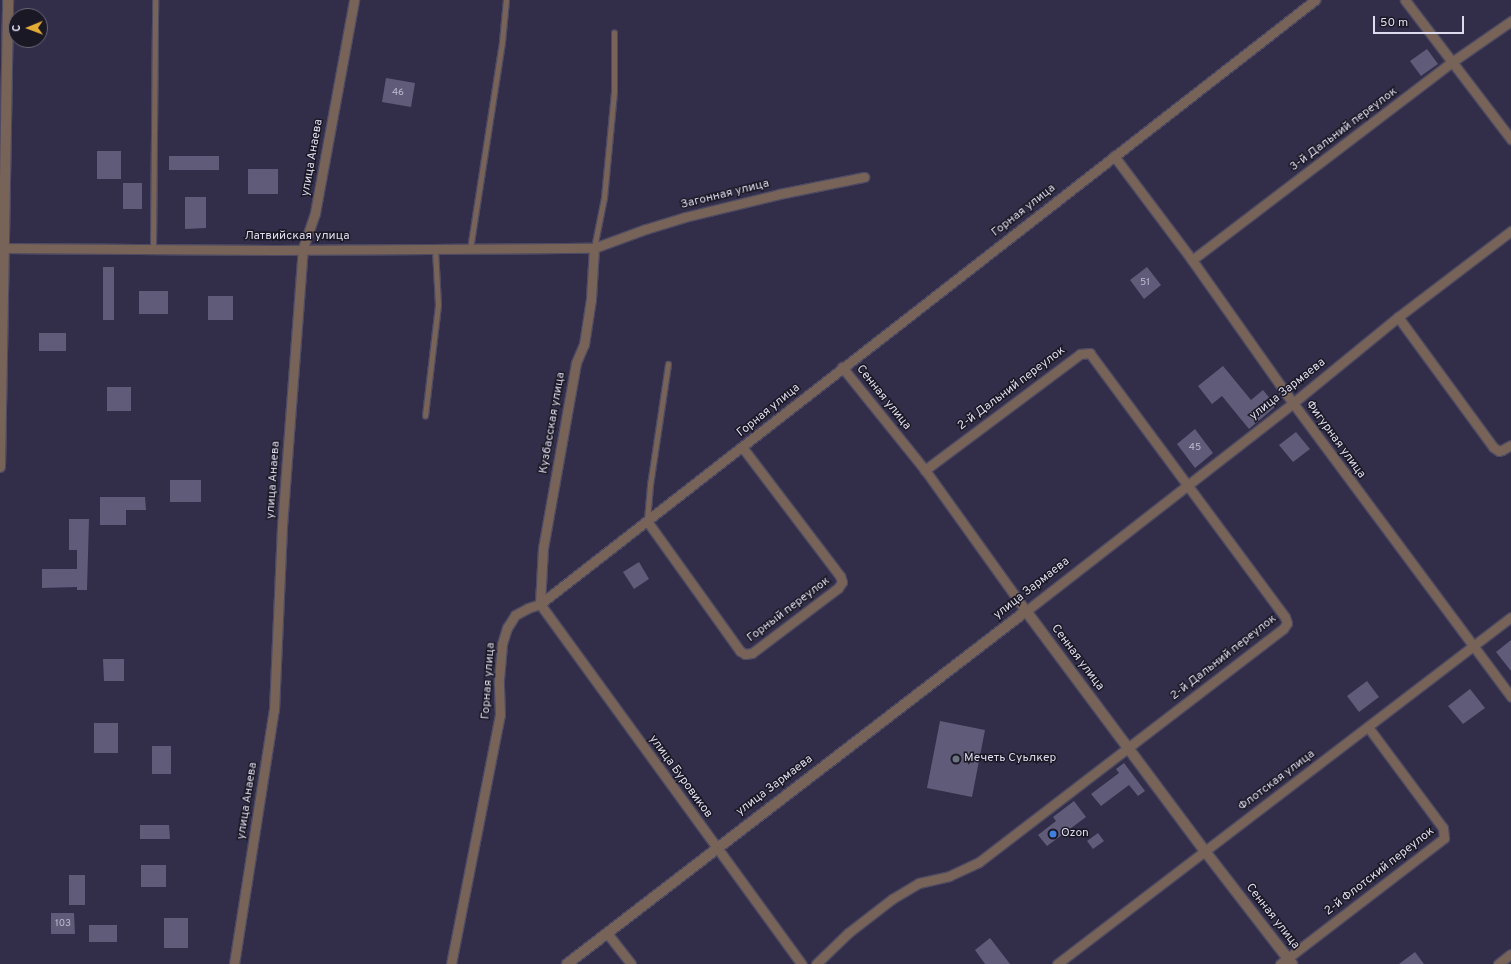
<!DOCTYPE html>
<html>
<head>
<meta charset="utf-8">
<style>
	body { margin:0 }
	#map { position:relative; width:1511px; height:964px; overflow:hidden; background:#322e49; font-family:Overpass,sans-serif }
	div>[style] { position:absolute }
	.building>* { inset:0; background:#5f5b79 }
	.roads { filter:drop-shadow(1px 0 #4d4a63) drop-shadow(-1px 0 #4d4a63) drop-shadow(0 1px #4d4a63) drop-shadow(0 -1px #4d4a63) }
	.service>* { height:4.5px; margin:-2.25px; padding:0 2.25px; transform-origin:2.25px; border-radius:2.25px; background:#786358 }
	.minor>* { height:9px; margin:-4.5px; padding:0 4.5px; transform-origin:4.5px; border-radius:4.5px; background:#786358 }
	.tertiary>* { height:10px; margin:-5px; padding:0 5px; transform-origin:5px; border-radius:5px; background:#786358 }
	.dots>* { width:11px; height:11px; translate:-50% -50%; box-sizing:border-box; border:2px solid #1a1824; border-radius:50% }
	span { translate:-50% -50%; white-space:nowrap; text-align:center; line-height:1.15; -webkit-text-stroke:3px #1a1824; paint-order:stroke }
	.number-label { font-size:10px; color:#bebbd0 }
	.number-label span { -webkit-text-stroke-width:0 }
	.street-label { font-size:12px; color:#dddbed }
	.poi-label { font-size:12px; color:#dddbed }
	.left { translate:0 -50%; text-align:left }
	.north { position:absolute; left:8px; top:8px; width:40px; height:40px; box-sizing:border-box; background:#1a1824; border:1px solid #686674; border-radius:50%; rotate:269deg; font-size:11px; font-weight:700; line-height:16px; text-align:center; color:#dddbed }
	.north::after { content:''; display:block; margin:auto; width:14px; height:18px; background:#e6ad36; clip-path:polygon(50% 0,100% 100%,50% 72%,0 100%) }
	.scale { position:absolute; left:1373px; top:16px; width:91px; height:18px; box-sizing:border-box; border:2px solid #dddbed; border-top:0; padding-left:5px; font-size:12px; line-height:14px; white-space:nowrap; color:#dddbed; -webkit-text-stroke:3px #1a1824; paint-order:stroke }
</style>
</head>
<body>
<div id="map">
	<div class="building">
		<i style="clip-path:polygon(1427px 49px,1438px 64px,1421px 76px,1410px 61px)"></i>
		<i style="clip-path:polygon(386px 78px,415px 83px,411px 107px,382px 102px)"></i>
		<i style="clip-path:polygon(97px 151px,121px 151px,121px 179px,97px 179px)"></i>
		<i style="clip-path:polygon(169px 156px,219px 156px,219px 170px,169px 170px)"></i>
		<i style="clip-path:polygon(248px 169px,278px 169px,278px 194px,248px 194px)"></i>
		<i style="clip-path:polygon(123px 183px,142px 183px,142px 209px,123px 209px)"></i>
		<i style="clip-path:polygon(185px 197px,206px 197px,206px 228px,185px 229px)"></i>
		<i style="clip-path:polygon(103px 267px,114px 267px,114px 320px,103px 320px)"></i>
		<i style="clip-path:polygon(1147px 267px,1161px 285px,1144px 299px,1130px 280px)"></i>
		<i style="clip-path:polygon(139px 291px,168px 291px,168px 314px,139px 314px)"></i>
		<i style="clip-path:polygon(208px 296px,233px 296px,233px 320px,208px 320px)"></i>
		<i style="clip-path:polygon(39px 333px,66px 333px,66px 351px,39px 351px)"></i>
		<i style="clip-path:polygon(1223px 366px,1251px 400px,1263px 390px,1276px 406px,1249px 429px,1222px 396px,1212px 404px,1198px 386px)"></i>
		<i style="clip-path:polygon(107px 387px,131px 387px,131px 411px,107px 411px)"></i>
		<i style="clip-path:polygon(1195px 429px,1213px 453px,1195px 468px,1177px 444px)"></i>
		<i style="clip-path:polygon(1296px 432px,1310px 449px,1293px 462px,1279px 445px)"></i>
		<i style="clip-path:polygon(170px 480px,201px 480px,201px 502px,170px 502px)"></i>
		<i style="clip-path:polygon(100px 497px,145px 497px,146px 510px,126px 510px,126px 525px,100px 525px)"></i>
		<i style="clip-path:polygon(69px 519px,89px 519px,87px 590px,77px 590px,77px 587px,42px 588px,42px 569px,77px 569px,77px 550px,69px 550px)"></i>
		<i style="clip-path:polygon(639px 562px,649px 579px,634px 589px,623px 572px)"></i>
		<i style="clip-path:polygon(1511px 640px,1511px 671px,1496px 652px)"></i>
		<i style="clip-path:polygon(103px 659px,124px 659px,124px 681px,104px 681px)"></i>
		<i style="clip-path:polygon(1367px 681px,1379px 697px,1359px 712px,1347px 696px)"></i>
		<i style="clip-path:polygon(1470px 689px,1485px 708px,1463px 724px,1448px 706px)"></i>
		<i style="clip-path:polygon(940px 721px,985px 730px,972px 797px,927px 788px)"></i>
		<i style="clip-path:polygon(94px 723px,118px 723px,118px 753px,94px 753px)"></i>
		<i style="clip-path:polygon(152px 746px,171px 746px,171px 774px,152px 774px)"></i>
		<i style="clip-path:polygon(1124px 763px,1145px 791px,1138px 796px,1129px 785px,1101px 806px,1091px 794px,1119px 773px,1116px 769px)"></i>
		<i style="clip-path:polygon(1074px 801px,1086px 817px,1047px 846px,1038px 835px,1056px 821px,1053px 817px)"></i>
		<i style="clip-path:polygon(140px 825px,169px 825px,170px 839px,140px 839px)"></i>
		<i style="clip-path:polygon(1098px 833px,1104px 841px,1093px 849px,1087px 841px)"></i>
		<i style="clip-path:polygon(141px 865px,166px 865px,166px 887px,141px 887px)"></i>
		<i style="clip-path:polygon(69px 875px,85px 875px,85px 905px,69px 905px)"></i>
		<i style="clip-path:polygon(51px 913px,74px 913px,75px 934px,51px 934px)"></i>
		<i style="clip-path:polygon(164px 918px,188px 918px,188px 948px,164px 948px)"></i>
		<i style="clip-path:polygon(89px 925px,117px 925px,117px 942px,89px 942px)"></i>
		<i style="clip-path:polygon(990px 938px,1010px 964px,985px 964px,975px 950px)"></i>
		<i style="clip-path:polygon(1415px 952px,1424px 964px,1399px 964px)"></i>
	</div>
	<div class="roads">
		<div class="service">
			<i style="left:594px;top:248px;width:51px;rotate:-78.7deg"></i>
			<i style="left:604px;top:198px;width:106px;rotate:-84.6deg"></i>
			<i style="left:614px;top:92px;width:59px;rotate:-90deg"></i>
			<i style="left:153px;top:249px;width:249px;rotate:-89.5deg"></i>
			<i style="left:470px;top:249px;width:209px;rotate:-81.2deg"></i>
			<i style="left:502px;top:42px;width:42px;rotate:-84.6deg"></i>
			<i style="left:425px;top:416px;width:112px;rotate:-83.3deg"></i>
			<i style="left:438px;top:305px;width:56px;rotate:-93.1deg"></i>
			<i style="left:647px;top:520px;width:35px;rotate:-85deg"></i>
			<i style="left:650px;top:485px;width:122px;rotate:-81.5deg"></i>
		</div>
		<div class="minor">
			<i style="left:1405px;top:0;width:175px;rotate:52.7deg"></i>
			<i style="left:1114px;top:156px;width:130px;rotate:53.1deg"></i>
			<i style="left:1192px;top:260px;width:175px;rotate:54.8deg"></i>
			<i style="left:1293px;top:403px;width:366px;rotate:53.4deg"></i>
			<i style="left:0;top:248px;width:275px;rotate:0.4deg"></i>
			<i style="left:275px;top:250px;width:319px;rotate:-0.4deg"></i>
			<i style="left:594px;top:248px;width:55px;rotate:-20.1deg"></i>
			<i style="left:646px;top:229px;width:41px;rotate:-17.1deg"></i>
			<i style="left:685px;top:217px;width:97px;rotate:-13.7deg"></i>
			<i style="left:779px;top:194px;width:87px;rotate:-11.3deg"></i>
			<i style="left:594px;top:248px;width:51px;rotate:93.4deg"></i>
			<i style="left:591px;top:299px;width:46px;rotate:98.8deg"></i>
			<i style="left:584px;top:344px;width:21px;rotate:113deg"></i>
			<i style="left:576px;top:363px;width:188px;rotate:100.1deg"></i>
			<i style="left:543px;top:548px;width:56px;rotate:93.1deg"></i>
			<i style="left:540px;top:604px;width:445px;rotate:54deg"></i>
			<i style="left:1192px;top:260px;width:327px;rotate:-37.3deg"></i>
			<i style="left:1452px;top:62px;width:72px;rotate:-34.8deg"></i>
			<i style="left:1398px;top:317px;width:161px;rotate:53.8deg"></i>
			<i style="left:1493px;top:447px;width:7px;rotate:34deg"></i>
			<i style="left:1499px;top:451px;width:3px;rotate:-18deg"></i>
			<i style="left:1502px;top:450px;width:10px;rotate:-29deg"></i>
			<i style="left:842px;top:367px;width:132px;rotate:51.1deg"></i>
			<i style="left:925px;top:470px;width:173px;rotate:54.4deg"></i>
			<i style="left:1026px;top:611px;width:338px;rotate:-37.9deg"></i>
			<i style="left:1293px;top:403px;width:136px;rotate:-39.3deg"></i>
			<i style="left:1398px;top:317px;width:142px;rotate:-37.3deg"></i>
			<i style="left:647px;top:521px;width:160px;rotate:54.4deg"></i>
			<i style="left:740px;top:651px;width:6px;rotate:31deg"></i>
			<i style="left:745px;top:654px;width:7px;rotate:-8deg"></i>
			<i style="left:752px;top:653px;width:108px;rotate:-37.1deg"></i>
			<i style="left:838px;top:588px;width:7px;rotate:-56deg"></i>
			<i style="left:842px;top:582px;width:6px;rotate:-108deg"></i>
			<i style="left:840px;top:576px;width:162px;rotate:-127.2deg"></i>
			<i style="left:607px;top:933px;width:39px;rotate:52deg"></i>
			<i style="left:234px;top:964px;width:257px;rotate:-81.1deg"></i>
			<i style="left:274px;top:710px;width:184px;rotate:-87.5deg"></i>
			<i style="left:282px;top:526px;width:279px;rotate:-85.7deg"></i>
			<i style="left:303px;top:248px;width:37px;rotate:-71deg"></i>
			<i style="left:315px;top:213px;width:217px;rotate:-79.6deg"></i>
			<i style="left:451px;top:964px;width:254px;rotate:-78.9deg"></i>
			<i style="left:500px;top:715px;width:36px;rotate:-92deg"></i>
			<i style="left:499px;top:679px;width:35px;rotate:-85deg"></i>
			<i style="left:502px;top:644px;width:17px;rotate:-73deg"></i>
			<i style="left:507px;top:628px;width:15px;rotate:-58deg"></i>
			<i style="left:515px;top:615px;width:15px;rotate:-28deg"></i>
			<i style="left:528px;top:608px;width:13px;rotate:-18deg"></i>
			<i style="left:540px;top:604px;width:983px;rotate:-37.93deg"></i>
			<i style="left:816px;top:964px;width:45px;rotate:-44.1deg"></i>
			<i style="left:848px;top:933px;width:56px;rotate:-37.7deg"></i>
			<i style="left:892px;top:899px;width:31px;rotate:-31deg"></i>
			<i style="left:919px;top:883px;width:31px;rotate:-13deg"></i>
			<i style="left:949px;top:876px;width:33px;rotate:-25deg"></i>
			<i style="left:979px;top:862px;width:383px;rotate:-37.5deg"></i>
			<i style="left:1283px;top:629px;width:7px;rotate:-56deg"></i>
			<i style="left:1287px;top:623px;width:6px;rotate:-108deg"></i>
			<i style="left:1285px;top:617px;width:328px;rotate:-126.5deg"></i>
			<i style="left:1090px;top:353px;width:10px;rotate:174deg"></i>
			<i style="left:1080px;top:354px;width:194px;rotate:143.2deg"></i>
			<i style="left:1057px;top:964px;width:571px;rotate:-37.39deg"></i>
			<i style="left:1280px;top:964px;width:207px;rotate:-37.5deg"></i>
			<i style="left:1444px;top:838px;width:10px;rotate:-96deg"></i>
			<i style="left:1443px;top:828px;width:126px;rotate:-126.6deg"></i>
			<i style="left:1498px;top:964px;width:16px;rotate:-38deg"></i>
		</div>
		<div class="tertiary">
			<i style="left:0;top:467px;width:467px;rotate:-89deg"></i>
			<i style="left:567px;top:964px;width:579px;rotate:-37.56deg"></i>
			<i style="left:1026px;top:611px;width:298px;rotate:53.3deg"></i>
			<i style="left:1204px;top:850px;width:144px;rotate:52.3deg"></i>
		</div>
	</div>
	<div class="dots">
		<i style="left:956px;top:759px;background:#6b7280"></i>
		<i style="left:1053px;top:834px;background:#3f7fe0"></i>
	</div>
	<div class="number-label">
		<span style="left:398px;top:93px">46</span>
		<span style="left:1145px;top:283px">51</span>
		<span style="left:1195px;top:448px">45</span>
		<span style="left:63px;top:924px">103</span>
	</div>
	<div class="street-label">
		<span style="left:1344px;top:130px;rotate:-37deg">3-й Дальний переулок</span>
		<span style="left:313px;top:158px;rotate:-80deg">улица Анаева</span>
		<span style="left:725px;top:195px;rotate:-14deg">Загонная улица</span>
		<span style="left:1024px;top:211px;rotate:-38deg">Горная улица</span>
		<span style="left:297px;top:237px">Латвийская улица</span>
		<span style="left:1012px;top:389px;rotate:-37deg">2-й Дальний переулок</span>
		<span style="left:1288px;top:390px;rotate:-38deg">улица Зармаева</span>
		<span style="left:883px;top:398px;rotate:51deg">Сенная улица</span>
		<span style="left:769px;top:411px;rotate:-39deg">Горная улица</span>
		<span style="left:553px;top:423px;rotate:-80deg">Кузбасская улица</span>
		<span style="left:1335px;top:440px;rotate:54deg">Фигурная улица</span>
		<span style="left:274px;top:480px;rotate:-86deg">улица Анаева</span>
		<span style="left:1032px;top:589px;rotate:-38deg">улица Зармаева</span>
		<span style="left:789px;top:610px;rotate:-37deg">Горный переулок</span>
		<span style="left:1077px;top:658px;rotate:53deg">Сенная улица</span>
		<span style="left:1224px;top:658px;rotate:-38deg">2-й Дальний переулок</span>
		<span style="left:489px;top:681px;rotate:-86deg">Горная улица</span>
		<span style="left:680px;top:777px;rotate:54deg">улица Буровиков</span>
		<span style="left:1277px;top:781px;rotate:-37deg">Флотская улица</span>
		<span style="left:775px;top:786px;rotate:-37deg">улица Зармаева</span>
		<span style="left:248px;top:801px;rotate:-81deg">улица Анаева</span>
		<span style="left:1380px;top:872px;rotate:-38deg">2-й Флотский переулок</span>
		<span style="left:1272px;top:917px;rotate:52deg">Сенная улица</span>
	</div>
	<div class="poi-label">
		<span class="left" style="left:964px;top:759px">Мечеть Суьлкер</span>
		<span class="left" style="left:1061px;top:834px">Ozon</span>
	</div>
	<div class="north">С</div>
	<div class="scale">50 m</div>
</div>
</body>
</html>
